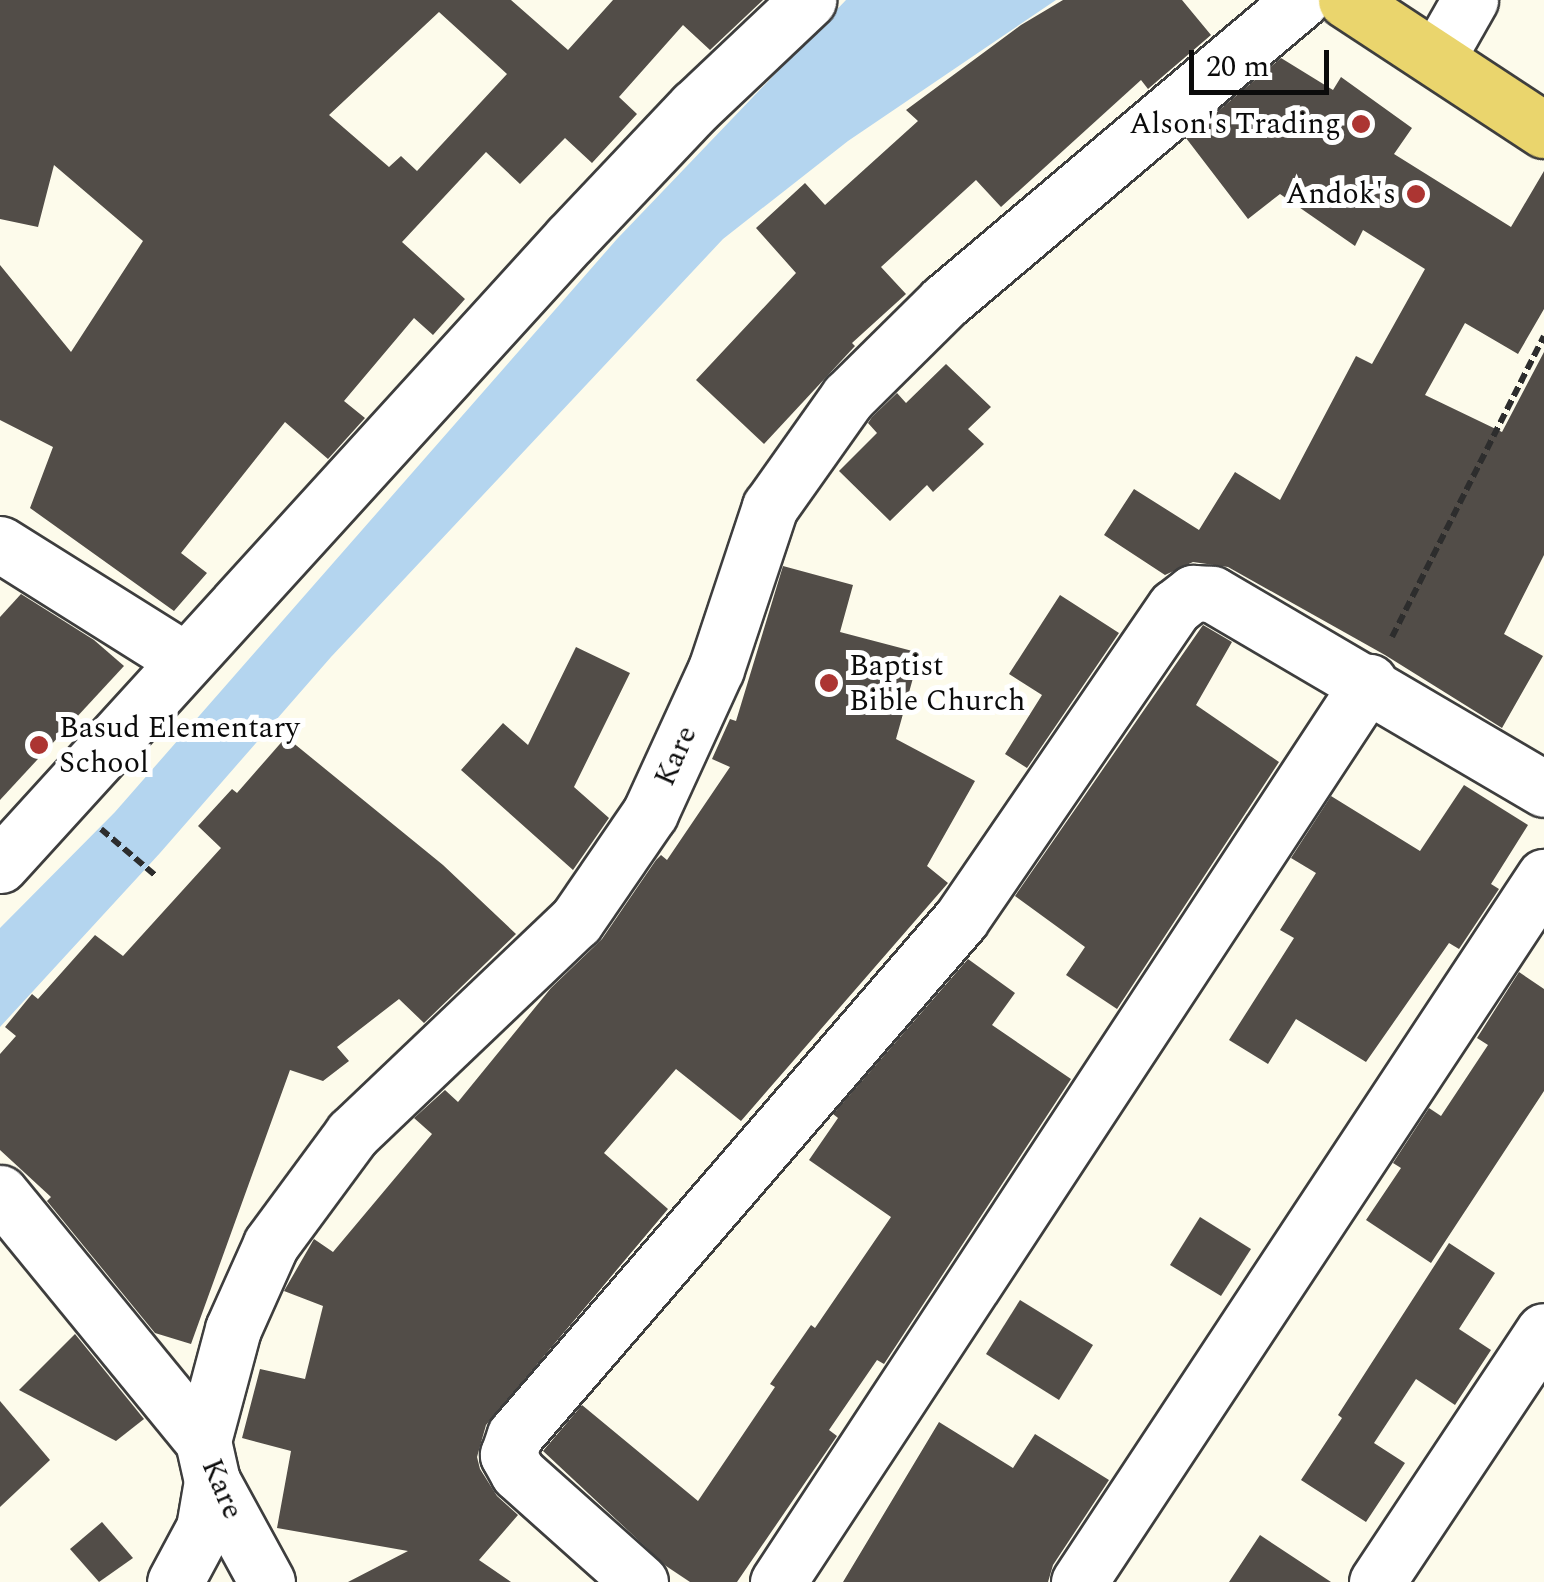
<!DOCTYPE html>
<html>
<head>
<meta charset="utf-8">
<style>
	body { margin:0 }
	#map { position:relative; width:1544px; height:1582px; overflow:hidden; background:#fdfbeb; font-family:Spectral,serif }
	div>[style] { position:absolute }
	.water>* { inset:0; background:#b4d5ef }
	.building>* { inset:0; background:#524d48 }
	.path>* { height:6px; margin-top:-3px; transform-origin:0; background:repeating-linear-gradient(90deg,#2d2d2d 0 10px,transparent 0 15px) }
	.roads { filter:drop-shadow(2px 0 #3e3e3e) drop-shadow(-2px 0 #3e3e3e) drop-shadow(0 2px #3e3e3e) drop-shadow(0 -2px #3e3e3e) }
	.minor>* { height:55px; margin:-27.5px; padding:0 27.5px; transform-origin:27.5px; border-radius:27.5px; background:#fff }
	.major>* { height:55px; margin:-27.5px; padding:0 27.5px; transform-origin:27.5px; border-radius:27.5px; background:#ead56d }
	.dots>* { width:28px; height:28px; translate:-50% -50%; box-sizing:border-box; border:5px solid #fff; border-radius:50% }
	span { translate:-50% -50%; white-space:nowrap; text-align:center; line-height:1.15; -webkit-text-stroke:10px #fff; paint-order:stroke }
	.poi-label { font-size:30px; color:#0b0b0b }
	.right { translate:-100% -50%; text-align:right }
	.left { translate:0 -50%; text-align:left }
	.street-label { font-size:30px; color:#0b0b0b }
	.scale { position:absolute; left:1189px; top:50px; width:140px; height:45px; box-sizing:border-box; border:5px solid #0b0b0b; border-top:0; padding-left:12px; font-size:30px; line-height:35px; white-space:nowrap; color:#0b0b0b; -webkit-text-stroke:8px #fff; paint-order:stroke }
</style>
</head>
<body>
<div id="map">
	<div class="water">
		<i style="clip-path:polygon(846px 0,1056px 0,848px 141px,723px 239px,331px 657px,160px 853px,0 1027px,0 928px,115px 812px,617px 239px)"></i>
	</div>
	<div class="building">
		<i style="clip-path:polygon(evenodd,0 0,511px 0,568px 50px,613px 0,763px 0,710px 50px,683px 25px,619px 97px,637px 114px,592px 163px,565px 138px,520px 184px,486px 152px,402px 242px,465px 299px,433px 335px,414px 318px,344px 401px,365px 418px,328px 459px,285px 422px,181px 553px,207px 573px,174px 611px,30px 508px,53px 447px,0 420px,0 265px,71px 352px,143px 241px,54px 165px,38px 227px,0 219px,0 0,439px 12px,507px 74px,417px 171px,401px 156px,389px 167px,329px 115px,439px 12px)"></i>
		<i style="clip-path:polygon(1063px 0,1182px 0,1211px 35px,1148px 89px,1141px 80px,1001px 207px,976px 180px,881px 267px,906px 294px,852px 343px,855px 346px,764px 444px,696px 380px,796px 273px,756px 228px,805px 183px,825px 205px,918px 121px,906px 110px,1021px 25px)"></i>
		<i style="clip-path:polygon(1281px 58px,1333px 90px,1341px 77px,1412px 128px,1394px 154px,1511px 227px,1544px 171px,1544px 309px,1518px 354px,1465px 323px,1425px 395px,1502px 432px,1544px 352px,1544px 555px,1504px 634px,1543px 656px,1502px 728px,1385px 655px,1228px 567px,1193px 562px,1165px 575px,1104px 535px,1134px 489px,1199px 530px,1235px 472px,1280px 500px,1356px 356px,1372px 364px,1425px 269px,1363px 230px,1355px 246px,1280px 194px,1248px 219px,1186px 138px)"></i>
		<i style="clip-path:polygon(946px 364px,991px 407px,968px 429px,984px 444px,933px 492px,927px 485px,890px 521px,839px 471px,877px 433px,868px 423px,872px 417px,897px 393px,906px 403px)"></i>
		<i style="clip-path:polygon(783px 566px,853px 585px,840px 632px,920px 653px,896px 739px,975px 781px,927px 866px,948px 883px,741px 1121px,676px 1069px,604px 1153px,668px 1209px,486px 1425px,477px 1457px,480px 1469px,497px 1496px,518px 1515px,479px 1560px,511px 1582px,348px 1582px,408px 1551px,277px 1528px,291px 1451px,242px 1438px,260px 1369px,305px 1379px,323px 1306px,284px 1291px,314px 1239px,333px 1252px,432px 1134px,414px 1118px,445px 1090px,458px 1102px,551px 988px,602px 939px,656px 860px,661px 855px,667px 860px,730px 767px,712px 759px,730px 719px,736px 721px)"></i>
		<i style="clip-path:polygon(21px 594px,94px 640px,124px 666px,0 800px,0 617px)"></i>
		<i style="clip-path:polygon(1060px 595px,1119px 633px,1027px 768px,1005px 754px,1042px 695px,1009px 674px)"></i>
		<i style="clip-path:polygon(1203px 625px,1232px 642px,1196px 705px,1279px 762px,1117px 1009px,1066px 975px,1085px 947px,1015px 896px)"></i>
		<i style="clip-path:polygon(576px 647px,630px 673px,574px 787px,609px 818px,573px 870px,461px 770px,503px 723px,528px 745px)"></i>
		<i style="clip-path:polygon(286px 737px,443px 865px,516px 934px,424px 1023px,399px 999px,337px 1047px,349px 1061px,323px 1081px,290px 1070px,191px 1344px,155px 1333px,47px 1201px,51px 1197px,0 1150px,0 1054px,16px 1036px,5px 1027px,32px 994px,38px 999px,95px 935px,123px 956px,221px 848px,198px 826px,232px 789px,237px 793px)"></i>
		<i style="clip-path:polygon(1464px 785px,1528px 825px,1491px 884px,1499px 889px,1459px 949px,1449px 943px,1366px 1062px,1296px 1019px,1268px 1064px,1229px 1040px,1294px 938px,1280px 930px,1316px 873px,1291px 858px,1331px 796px,1420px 851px)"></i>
		<i style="clip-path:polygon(968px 959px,1015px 993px,992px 1025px,1071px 1079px,884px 1364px,877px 1360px,829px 1430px,837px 1436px,737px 1582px,690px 1582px,666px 1566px,543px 1451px,582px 1405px,698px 1501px,775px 1387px,770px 1384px,811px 1325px,815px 1328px,891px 1217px,809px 1160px,838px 1118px,833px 1114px)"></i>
		<i style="clip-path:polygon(1519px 972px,1544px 989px,1544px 1091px,1431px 1263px,1366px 1220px,1401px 1168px,1393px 1163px,1429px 1108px,1441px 1116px,1488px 1045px,1477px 1038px)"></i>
		<i style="clip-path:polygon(1200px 1217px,1251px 1249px,1221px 1296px,1170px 1265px)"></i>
		<i style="clip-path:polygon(1449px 1243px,1495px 1273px,1459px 1329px,1491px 1350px,1455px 1405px,1416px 1379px,1374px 1443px,1405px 1463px,1366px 1522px,1301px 1480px,1342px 1418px,1338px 1415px)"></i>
		<i style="clip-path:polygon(1020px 1300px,1093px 1345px,1059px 1400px,986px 1354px)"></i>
		<i style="clip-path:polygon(75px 1334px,144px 1419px,116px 1441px,19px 1390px)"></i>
		<i style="clip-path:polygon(0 1401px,50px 1460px,0 1507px)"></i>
		<i style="clip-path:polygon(939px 1422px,1013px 1468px,1035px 1434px,1109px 1480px,1053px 1565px,1048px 1582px,843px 1582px)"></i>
		<i style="clip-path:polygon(102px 1522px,133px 1558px,99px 1582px,70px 1549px)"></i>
		<i style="clip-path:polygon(1260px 1535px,1278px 1547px,1331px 1582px,1229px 1582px)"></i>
	</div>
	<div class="path">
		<i style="left:1392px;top:637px;width:337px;rotate:-63.2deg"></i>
		<i style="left:101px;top:829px;width:72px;rotate:40.5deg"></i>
	</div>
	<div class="roads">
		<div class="minor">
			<i style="left:1437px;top:58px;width:67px;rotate:-60.4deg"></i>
			<i style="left:0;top:544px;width:218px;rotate:32.1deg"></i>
			<i style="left:0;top:865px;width:848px;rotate:-47.68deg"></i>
			<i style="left:571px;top:238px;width:180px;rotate:-46.6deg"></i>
			<i style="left:695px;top:107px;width:156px;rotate:-43.4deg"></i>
			<i style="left:0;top:1193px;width:320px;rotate:50.7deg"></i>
			<i style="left:175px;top:1582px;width:61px;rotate:-61.8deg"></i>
			<i style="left:204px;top:1528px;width:48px;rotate:-80.3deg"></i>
			<i style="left:267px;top:1582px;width:115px;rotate:-118.6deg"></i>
			<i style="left:212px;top:1481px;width:41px;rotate:-102.7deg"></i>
			<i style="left:203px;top:1441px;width:116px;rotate:-75deg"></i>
			<i style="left:233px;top:1329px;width:93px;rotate:-65.9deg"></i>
			<i style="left:271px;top:1244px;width:137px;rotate:-53.6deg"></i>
			<i style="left:352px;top:1134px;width:309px;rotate:-43.6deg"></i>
			<i style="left:576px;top:921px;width:131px;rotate:-55.6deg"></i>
			<i style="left:650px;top:813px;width:158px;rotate:-65.4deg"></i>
			<i style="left:716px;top:669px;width:171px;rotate:-71.6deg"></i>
			<i style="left:770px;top:507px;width:135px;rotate:-54.7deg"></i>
			<i style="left:848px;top:397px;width:135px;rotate:-44.7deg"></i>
			<i style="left:944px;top:302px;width:468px;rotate:-40.2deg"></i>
			<i style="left:640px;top:1582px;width:164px;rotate:-138.2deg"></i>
			<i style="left:518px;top:1473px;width:21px;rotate:-119deg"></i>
			<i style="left:508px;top:1455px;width:21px;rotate:-71deg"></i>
			<i style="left:515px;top:1435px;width:682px;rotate:-49.16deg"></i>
			<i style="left:961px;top:919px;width:378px;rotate:-55.6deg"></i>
			<i style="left:1175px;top:607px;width:23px;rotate:-38deg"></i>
			<i style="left:1193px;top:593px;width:19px;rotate:3deg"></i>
			<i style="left:1212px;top:594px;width:385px;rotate:30.4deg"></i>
			<i style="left:778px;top:1582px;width:1077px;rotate:-56.71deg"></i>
			<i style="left:1079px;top:1582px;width:845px;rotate:-56.59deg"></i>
			<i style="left:1377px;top:1582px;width:301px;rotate:-56.4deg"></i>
		</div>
		<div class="major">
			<i style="left:1346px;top:0;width:237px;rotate:33.3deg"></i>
		</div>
	</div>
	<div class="dots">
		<i style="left:1361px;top:124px;background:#ac3532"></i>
		<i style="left:1416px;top:194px;background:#ac3532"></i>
		<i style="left:829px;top:683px;background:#ac3532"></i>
		<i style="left:39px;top:745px;background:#ac3532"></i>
	</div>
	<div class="poi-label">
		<span class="right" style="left:1341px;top:124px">Alson's Trading</span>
		<span class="right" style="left:1396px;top:194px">Andok's</span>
		<span class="left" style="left:849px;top:683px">Baptist<br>Bible Church</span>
		<span class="left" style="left:59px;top:745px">Basud Elementary<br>School</span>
	</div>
	<div class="street-label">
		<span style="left:676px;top:756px;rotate:-66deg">Kare</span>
		<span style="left:222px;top:1489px;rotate:67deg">Kare</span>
	</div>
	<div class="scale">20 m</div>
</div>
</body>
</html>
